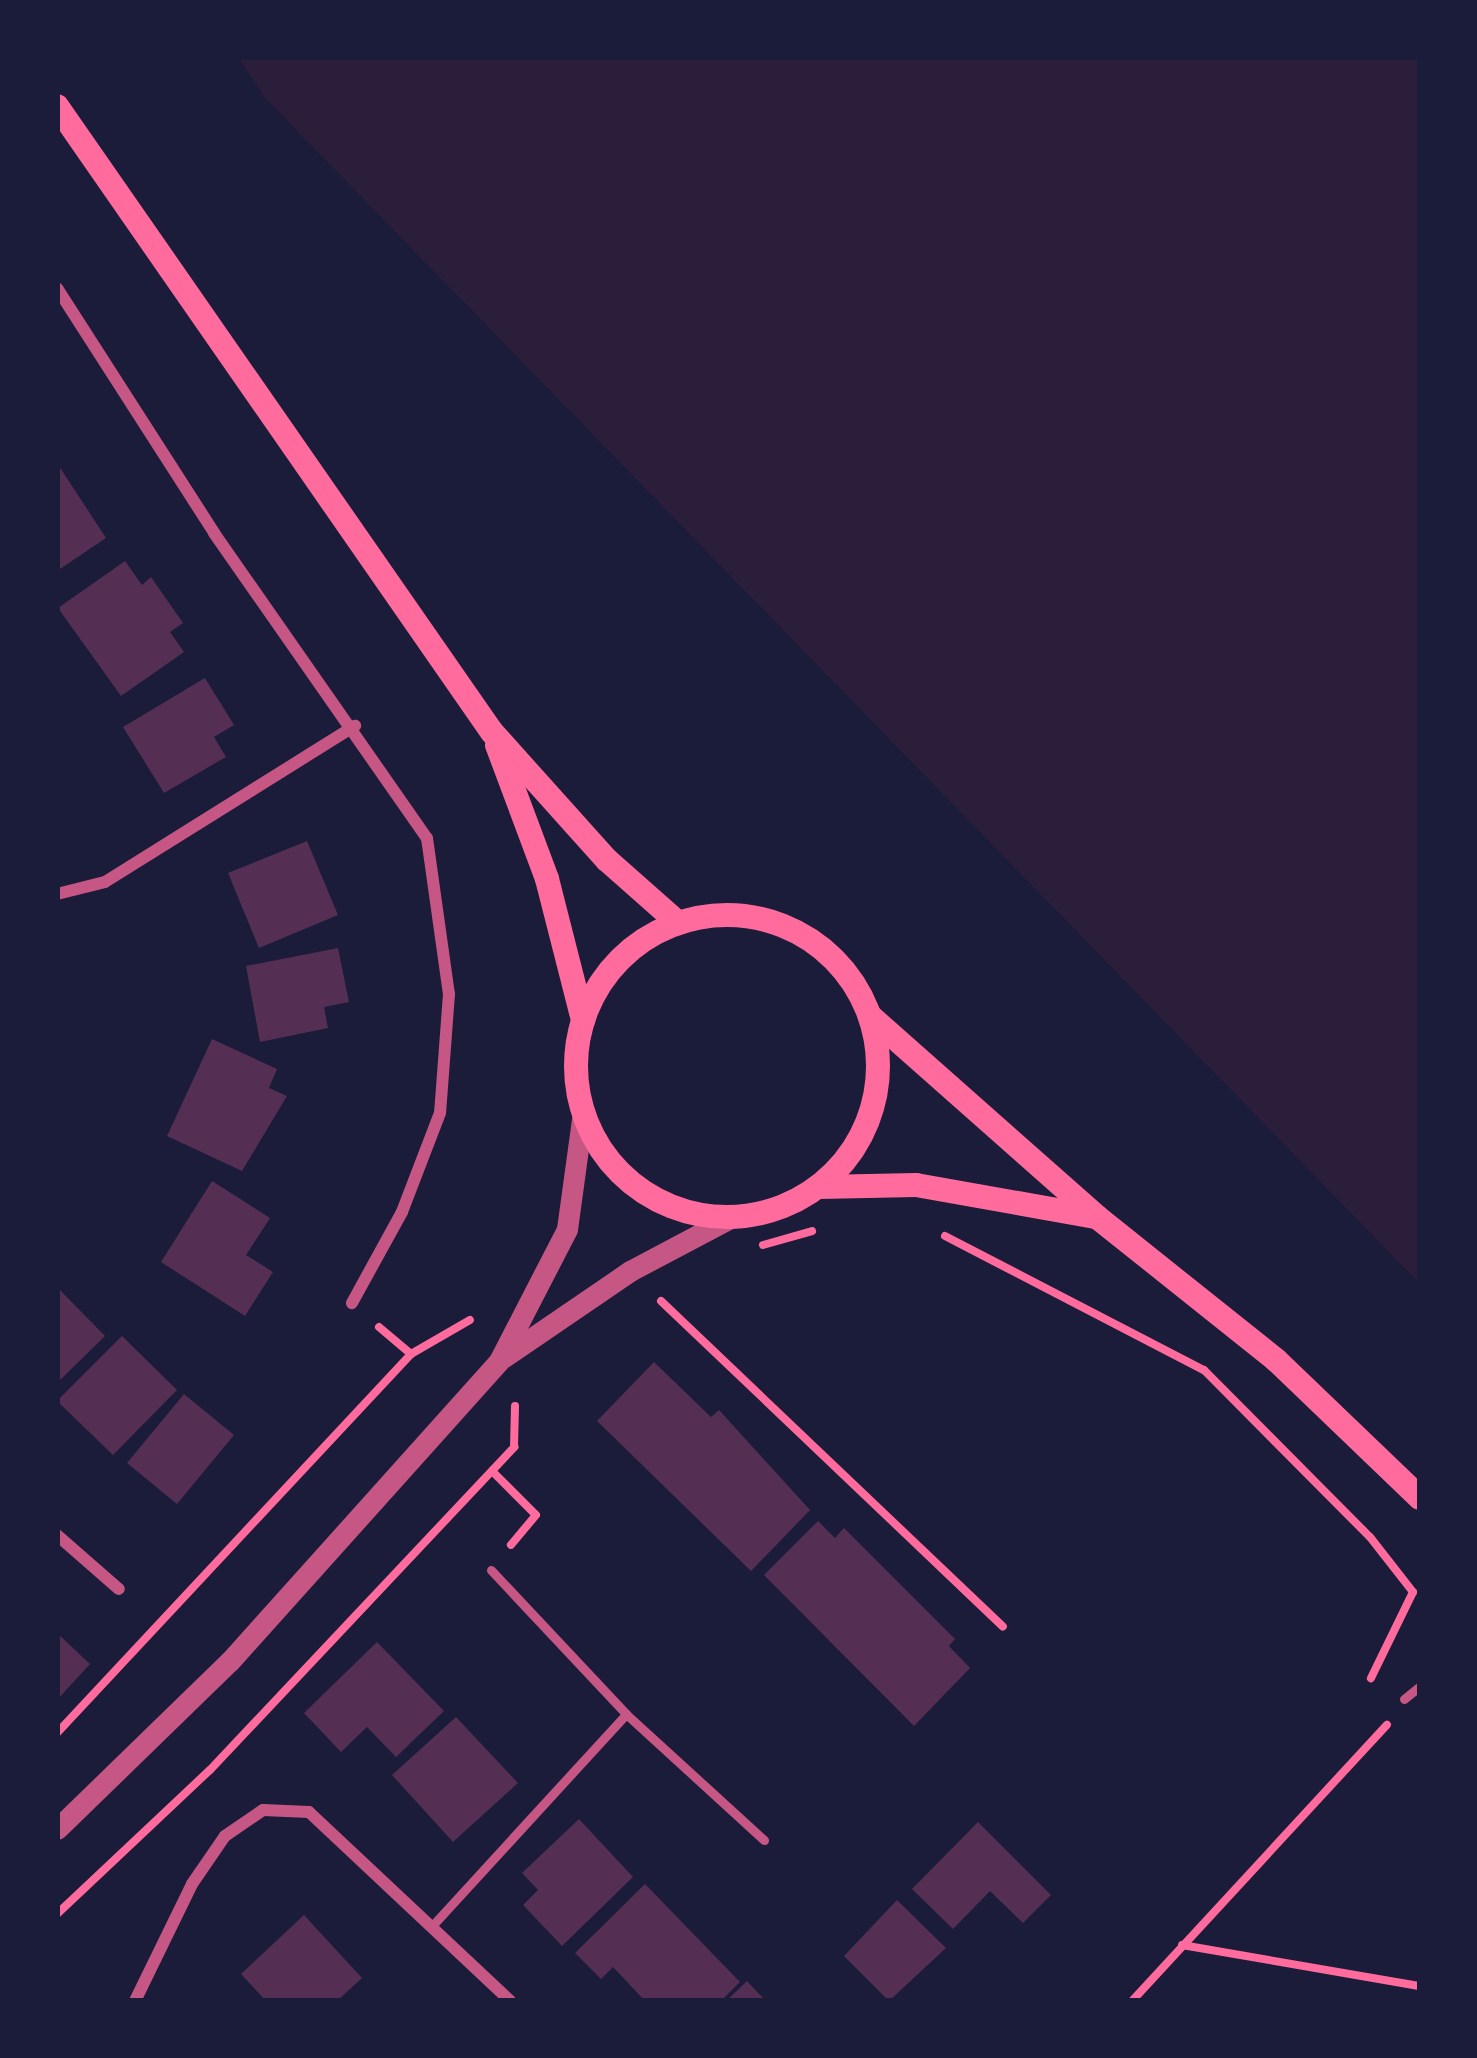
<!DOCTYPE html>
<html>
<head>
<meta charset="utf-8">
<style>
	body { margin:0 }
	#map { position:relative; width:1477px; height:2058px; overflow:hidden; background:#1b1b3a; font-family:Manrope,sans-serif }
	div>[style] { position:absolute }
	.green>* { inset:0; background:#2a1e3b }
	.building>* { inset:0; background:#542f53 }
	.path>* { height:8px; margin:-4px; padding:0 4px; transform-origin:4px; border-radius:4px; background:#ff6b9d }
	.service>* { height:9px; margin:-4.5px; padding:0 4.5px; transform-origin:4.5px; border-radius:4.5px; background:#c65784 }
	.minor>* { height:12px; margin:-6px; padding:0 6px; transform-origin:6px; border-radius:6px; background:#c65784 }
	.tertiary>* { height:21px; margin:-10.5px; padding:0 10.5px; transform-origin:10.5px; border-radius:10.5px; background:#c65784 }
	.secondary>* { height:24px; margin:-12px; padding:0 12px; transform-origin:12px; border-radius:12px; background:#ff6b9d }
	.secondary>.ring { margin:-12px; padding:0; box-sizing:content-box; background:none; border:24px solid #ff6b9d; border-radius:50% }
	span { translate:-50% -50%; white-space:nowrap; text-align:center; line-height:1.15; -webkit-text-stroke:12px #1b1b3a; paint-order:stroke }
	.frame { position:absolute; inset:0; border:60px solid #1b1b3a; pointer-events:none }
</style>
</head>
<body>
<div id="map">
	<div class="green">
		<i style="clip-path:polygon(238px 57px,1420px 57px,1420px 1284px,265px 98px)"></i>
	</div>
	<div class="building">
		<i style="clip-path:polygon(57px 463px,106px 538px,57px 571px)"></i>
		<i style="clip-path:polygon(125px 561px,142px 585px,151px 577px,183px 623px,170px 632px,184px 652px,121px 696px,58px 608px)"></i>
		<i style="clip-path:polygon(205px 678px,234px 725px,214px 737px,226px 757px,164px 793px,123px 727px)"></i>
		<i style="clip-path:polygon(307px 841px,338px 915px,259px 948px,228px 873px)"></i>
		<i style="clip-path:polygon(338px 948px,349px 1002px,324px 1007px,328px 1028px,260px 1042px,246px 966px)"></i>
		<i style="clip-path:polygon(212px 1039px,277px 1069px,269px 1088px,287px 1096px,242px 1171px,167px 1136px)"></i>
		<i style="clip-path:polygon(212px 1181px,270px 1218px,246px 1255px,273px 1272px,245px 1316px,161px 1262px)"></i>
		<i style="clip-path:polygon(57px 1287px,105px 1336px,57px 1383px)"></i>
		<i style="clip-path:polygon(122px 1336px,177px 1390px,113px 1455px,57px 1401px)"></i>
		<i style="clip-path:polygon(654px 1362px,711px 1417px,719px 1410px,810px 1510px,751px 1571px,597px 1421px)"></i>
		<i style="clip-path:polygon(184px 1394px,234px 1435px,177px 1504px,127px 1463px)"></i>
		<i style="clip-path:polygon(818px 1521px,835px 1538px,844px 1528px,955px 1639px,949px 1646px,970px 1668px,914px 1726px,764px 1575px)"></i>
		<i style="clip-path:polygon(57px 1633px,90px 1664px,57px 1700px)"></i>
		<i style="clip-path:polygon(377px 1642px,444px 1711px,396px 1757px,367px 1727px,341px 1752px,304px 1713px)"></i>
		<i style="clip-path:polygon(456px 1717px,518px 1783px,453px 1842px,392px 1775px)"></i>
		<i style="clip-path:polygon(579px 1819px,633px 1877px,562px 1946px,523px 1905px,538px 1890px,522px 1873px)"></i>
		<i style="clip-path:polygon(978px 1822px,1051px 1895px,1023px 1923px,990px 1891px,953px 1929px,912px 1889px)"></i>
		<i style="clip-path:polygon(645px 1884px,740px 1982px,721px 2001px,645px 2001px,613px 1967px,601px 1979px,575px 1953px)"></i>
		<i style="clip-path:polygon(897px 1900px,946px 1948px,889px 2001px,844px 1956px)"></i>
		<i style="clip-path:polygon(304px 1915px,362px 1978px,337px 2001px,266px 2001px,241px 1974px)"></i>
		<i style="clip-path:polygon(747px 1981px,766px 2001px,726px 2001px)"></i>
	</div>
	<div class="path">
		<i style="left:945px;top:1236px;width:292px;rotate:27.4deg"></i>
		<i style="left:1204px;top:1370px;width:235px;rotate:45.2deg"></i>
		<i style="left:1370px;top:1537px;width:70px;rotate:52deg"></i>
		<i style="left:1413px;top:1592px;width:96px;rotate:116deg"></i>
		<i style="left:763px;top:1245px;width:51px;rotate:-15.9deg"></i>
		<i style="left:661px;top:1301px;width:472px;rotate:43.6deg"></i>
		<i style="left:379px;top:1327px;width:42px;rotate:40.2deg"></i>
		<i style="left:411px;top:1354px;width:68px;rotate:-30deg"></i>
		<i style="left:492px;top:1471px;width:62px;rotate:45deg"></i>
		<i style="left:536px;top:1515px;width:39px;rotate:130deg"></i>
		<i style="left:57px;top:1733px;width:519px;rotate:-46.95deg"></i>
		<i style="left:57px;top:1914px;width:210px;rotate:-43.3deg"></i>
		<i style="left:210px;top:1770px;width:444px;rotate:-46.7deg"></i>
		<i style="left:514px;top:1447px;width:41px;rotate:-88.6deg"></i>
		<i style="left:1182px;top:1945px;width:242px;rotate:9.8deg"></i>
		<i style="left:1132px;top:2001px;width:376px;rotate:-47.3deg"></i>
	</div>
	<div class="service">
		<i style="left:491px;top:1570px;width:197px;rotate:46.8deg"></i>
		<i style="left:626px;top:1714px;width:187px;rotate:42.4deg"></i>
		<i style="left:1404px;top:1699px;width:21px;rotate:-39deg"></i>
		<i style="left:431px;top:1927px;width:289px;rotate:-47.5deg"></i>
	</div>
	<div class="minor">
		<i style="left:57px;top:288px;width:291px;rotate:57.3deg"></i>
		<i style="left:214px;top:533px;width:372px;rotate:55.1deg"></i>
		<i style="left:427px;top:838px;width:158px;rotate:82deg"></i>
		<i style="left:449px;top:994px;width:119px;rotate:94.3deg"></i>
		<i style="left:440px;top:1113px;width:106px;rotate:111deg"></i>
		<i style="left:402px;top:1212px;width:104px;rotate:118.8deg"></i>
		<i style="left:57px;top:894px;width:49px;rotate:-14deg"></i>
		<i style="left:105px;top:882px;width:295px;rotate:-32deg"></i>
		<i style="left:57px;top:1535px;width:82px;rotate:41.1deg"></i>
		<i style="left:135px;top:2001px;width:130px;rotate:-64deg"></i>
		<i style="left:192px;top:1884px;width:58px;rotate:-55.5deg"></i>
		<i style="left:225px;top:1836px;width:46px;rotate:-34.4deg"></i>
		<i style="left:263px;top:1810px;width:46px;rotate:2.5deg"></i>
		<i style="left:309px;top:1812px;width:276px;rotate:43.2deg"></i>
	</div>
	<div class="tertiary">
		<i style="left:504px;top:1357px;width:153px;rotate:-34.3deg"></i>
		<i style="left:630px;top:1271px;width:113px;rotate:-27.9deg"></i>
		<i style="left:57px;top:1829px;width:241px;rotate:-44.2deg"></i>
		<i style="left:230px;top:1661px;width:403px;rotate:-48.1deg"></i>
		<i style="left:499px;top:1361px;width:148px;rotate:-62.7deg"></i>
		<i style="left:567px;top:1229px;width:118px;rotate:-82.2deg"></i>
	</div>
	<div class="secondary">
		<i style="left:57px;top:106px;width:762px;rotate:55.21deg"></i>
		<i style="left:492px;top:732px;width:172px;rotate:48.1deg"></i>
		<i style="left:607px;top:860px;width:94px;rotate:41.5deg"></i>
		<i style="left:497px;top:745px;width:143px;rotate:69.5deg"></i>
		<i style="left:547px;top:879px;width:146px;rotate:75.7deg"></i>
		<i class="ring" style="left:576px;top:915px;width:278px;height:278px"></i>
		<i style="left:870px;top:1016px;width:303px;rotate:41.5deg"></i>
		<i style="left:1097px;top:1217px;width:229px;rotate:38.6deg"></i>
		<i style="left:1276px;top:1360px;width:199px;rotate:43.8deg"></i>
		<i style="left:819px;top:1187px;width:97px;rotate:-1.2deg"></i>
		<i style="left:916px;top:1185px;width:182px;rotate:10.1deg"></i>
	</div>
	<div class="frame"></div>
</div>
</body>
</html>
